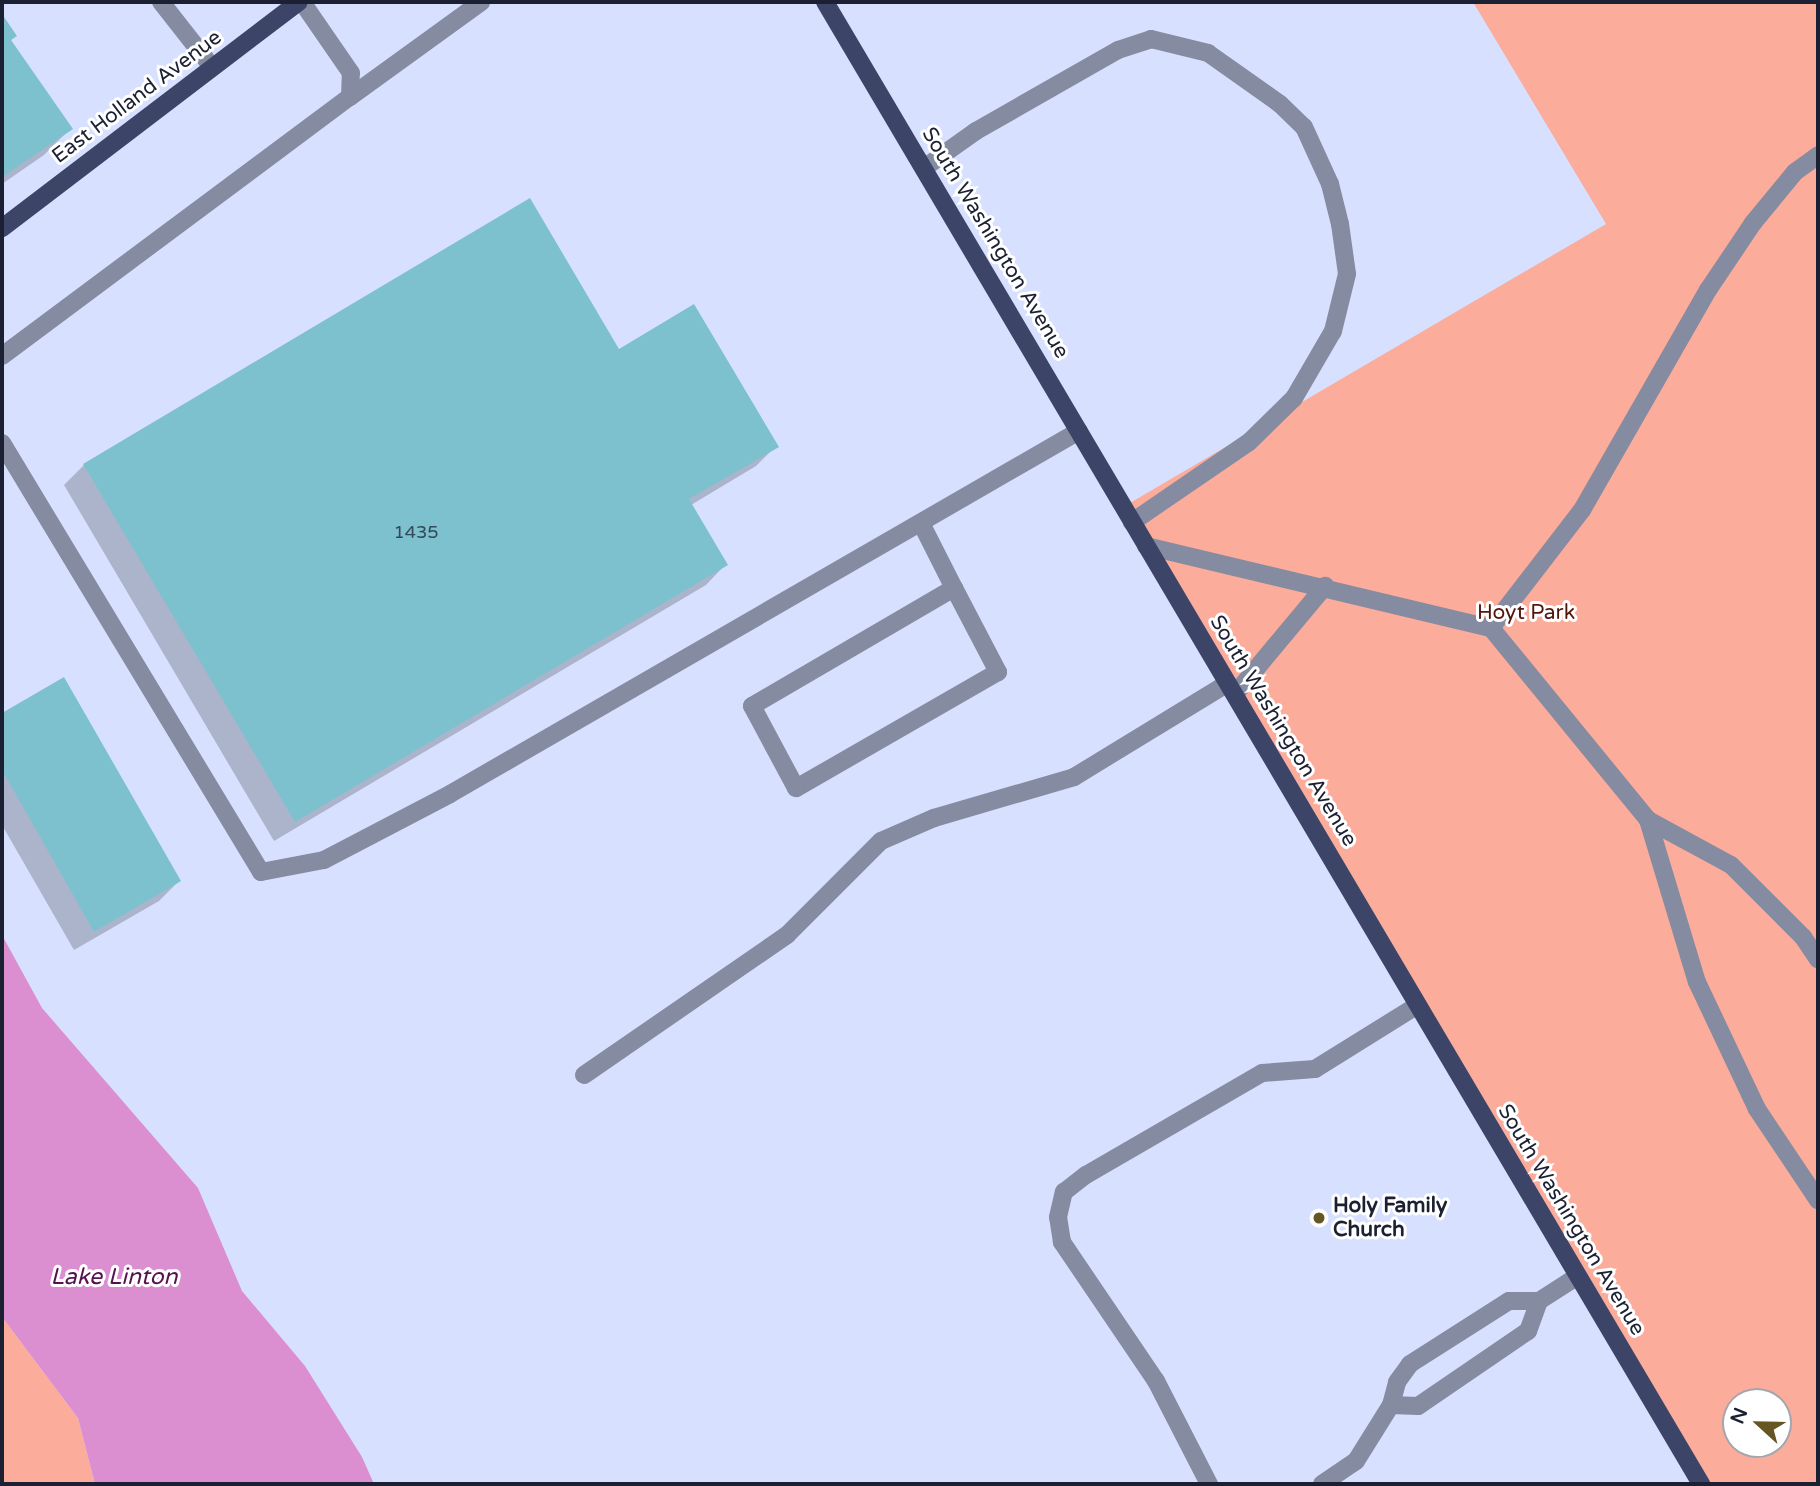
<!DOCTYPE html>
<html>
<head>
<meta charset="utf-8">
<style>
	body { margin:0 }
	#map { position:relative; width:1820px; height:1486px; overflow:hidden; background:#d7e1ff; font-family:"Varela Round",sans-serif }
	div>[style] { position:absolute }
	.green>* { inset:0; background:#fcac9b }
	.water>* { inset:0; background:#db8fd0 }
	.shadow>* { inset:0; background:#0003 }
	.building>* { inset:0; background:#7ec1ce }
	.minor>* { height:18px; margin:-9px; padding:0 9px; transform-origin:9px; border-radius:9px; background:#858ba0 }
	.major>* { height:18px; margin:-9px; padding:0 9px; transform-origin:9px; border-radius:9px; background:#3c4568 }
	.dots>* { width:19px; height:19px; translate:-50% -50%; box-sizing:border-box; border:4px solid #fff; border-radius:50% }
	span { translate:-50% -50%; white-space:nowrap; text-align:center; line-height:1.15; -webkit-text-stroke:6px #fff; paint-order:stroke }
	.number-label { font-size:18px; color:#344859 }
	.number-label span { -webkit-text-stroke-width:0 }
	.street-label { font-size:21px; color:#1b2032 }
	.park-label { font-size:21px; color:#53160c }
	.poi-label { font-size:21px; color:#1b2032; font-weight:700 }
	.left { translate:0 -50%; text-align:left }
	.water-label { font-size:23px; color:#55124f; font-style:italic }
	.frame { position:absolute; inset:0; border:4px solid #1b2032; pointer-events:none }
	.north { position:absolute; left:1722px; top:1388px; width:70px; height:70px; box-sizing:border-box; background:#fff; border:2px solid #a4a6ad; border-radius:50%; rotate:292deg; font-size:19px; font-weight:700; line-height:28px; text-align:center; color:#1b2032 }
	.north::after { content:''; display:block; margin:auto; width:24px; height:32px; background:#665624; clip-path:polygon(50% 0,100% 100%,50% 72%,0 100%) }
</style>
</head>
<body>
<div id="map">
	<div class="green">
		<i style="clip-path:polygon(evenodd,1473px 2px,1818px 2px,1818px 1484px,1701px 1484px,1123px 507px,1606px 224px,1473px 2px,1736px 1402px,1778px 1402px,1778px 1444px,1736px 1444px,1736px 1402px)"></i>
		<i style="clip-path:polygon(2px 1317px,78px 1418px,95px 1484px,2px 1484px)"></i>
	</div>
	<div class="water">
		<i style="clip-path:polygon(2px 935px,42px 1008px,198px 1188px,242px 1291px,305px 1366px,362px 1457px,374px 1484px,95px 1484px,78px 1418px,2px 1317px)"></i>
	</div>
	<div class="shadow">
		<i style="clip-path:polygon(2px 17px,15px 36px,10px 41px,70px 129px,44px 155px,2px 184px)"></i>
		<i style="clip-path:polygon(618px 352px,776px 446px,756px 466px,691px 505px,726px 564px,706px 585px,274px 841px,64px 485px,84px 465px)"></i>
		<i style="clip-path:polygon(64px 680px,179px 881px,159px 901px,74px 950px,2px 825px,2px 716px)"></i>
	</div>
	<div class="building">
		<i style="clip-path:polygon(2px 14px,17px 36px,11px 40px,73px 129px,2px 177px)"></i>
		<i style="clip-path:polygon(530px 198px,619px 349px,694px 304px,779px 447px,689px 499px,728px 565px,295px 822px,83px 464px)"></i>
		<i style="clip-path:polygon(64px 677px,181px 881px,94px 932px,2px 770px,2px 713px)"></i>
	</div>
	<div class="minor">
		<i style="left:161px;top:2px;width:83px;rotate:51.9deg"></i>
		<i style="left:350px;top:97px;width:162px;rotate:-35.9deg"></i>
		<i style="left:924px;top:168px;width:64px;rotate:-35.4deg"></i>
		<i style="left:976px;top:131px;width:163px;rotate:-29.7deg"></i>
		<i style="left:1118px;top:50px;width:35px;rotate:-18deg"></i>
		<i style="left:1151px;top:39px;width:59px;rotate:13.8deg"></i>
		<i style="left:1208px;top:53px;width:88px;rotate:35.3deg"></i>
		<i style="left:1280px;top:104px;width:33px;rotate:44deg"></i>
		<i style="left:1304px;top:127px;width:63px;rotate:65.5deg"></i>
		<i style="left:1330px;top:184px;width:41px;rotate:76deg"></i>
		<i style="left:1340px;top:224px;width:50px;rotate:82deg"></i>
		<i style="left:1347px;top:274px;width:59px;rotate:103.8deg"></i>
		<i style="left:1333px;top:331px;width:78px;rotate:120.2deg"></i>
		<i style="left:1294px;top:398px;width:63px;rotate:135.6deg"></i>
		<i style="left:1249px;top:442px;width:142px;rotate:145.6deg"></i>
		<i style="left:2px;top:356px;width:434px;rotate:-36.7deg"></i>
		<i style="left:350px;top:97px;width:24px;rotate:-88deg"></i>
		<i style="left:351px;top:73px;width:86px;rotate:-124.6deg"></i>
		<i style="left:2px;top:443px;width:501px;rotate:58.88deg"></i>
		<i style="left:261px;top:872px;width:64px;rotate:-10.8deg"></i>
		<i style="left:324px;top:860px;width:142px;rotate:-27.6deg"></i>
		<i style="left:450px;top:794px;width:726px;rotate:-29.99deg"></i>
		<i style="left:922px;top:525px;width:71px;rotate:63.1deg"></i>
		<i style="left:954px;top:588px;width:95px;rotate:62.4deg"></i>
		<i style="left:998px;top:672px;width:233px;rotate:150.1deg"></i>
		<i style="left:796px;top:788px;width:93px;rotate:-118.2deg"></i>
		<i style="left:752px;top:706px;width:234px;rotate:-30.3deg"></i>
		<i style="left:1146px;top:546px;width:355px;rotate:13.4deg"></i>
		<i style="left:1491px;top:628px;width:248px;rotate:50.7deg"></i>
		<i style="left:1648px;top:820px;width:169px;rotate:73.2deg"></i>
		<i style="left:1697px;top:982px;width:140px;rotate:64.7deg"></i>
		<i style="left:1757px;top:1109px;width:110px;rotate:56.2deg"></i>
		<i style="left:1491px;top:628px;width:149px;rotate:-52.4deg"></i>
		<i style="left:1582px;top:510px;width:254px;rotate:-60.2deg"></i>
		<i style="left:1708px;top:290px;width:81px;rotate:-56.1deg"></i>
		<i style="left:1753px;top:223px;width:66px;rotate:-50.5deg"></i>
		<i style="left:1795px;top:172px;width:29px;rotate:-36deg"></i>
		<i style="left:1235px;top:694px;width:141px;rotate:-50.2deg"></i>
		<i style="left:1648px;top:820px;width:94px;rotate:28.5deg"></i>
		<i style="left:1731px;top:865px;width:102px;rotate:45deg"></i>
		<i style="left:1803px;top:937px;width:27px;rotate:56deg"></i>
		<i style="left:584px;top:1075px;width:247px;rotate:-34.6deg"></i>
		<i style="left:787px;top:935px;width:133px;rotate:-45deg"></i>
		<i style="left:881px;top:841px;width:58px;rotate:-23.5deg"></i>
		<i style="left:934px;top:818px;width:146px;rotate:-16.3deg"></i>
		<i style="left:1074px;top:777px;width:180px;rotate:-31.4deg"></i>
		<i style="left:1539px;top:1301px;width:32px;rotate:110deg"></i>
		<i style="left:1528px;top:1331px;width:133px;rotate:145.7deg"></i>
		<i style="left:1418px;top:1406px;width:27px;rotate:-178deg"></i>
		<i style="left:1391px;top:1405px;width:24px;rotate:-75deg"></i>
		<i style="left:1397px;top:1382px;width:22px;rotate:-54deg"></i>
		<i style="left:1410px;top:1364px;width:117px;rotate:-32.5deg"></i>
		<i style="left:1509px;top:1301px;width:30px"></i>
		<i style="left:1539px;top:1301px;width:46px;rotate:-32.7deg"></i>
		<i style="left:1209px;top:1484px;width:116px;rotate:-117.2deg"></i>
		<i style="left:1156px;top:1381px;width:168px;rotate:-124.1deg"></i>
		<i style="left:1062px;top:1242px;width:25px;rotate:-99deg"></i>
		<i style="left:1058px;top:1217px;width:26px;rotate:-77deg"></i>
		<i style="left:1064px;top:1192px;width:28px;rotate:-38deg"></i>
		<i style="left:1086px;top:1175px;width:203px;rotate:-30.1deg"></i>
		<i style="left:1262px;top:1073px;width:53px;rotate:-4.3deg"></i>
		<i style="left:1315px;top:1069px;width:121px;rotate:-31.9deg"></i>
		<i style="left:1322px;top:1484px;width:41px;rotate:-34.1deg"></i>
		<i style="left:1356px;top:1461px;width:66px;rotate:-58deg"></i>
	</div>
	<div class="major">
		<i style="left:825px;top:2px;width:1722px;rotate:59.41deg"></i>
		<i style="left:2px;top:228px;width:373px;rotate:-37.3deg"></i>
	</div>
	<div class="dots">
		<i style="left:1319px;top:1218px;background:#665624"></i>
	</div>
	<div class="number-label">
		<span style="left:416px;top:532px">1435</span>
	</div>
	<div class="street-label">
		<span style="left:137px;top:97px;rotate:-37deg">East Holland Avenue</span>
		<span style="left:995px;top:243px;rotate:59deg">South Washington Avenue</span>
		<span style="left:1283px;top:731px;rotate:59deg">South Washington Avenue</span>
		<span style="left:1571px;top:1220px;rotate:59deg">South Washington Avenue</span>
	</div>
	<div class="park-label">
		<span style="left:1526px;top:613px">Hoyt Park</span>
	</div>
	<div class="poi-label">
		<span class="left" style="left:1333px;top:1218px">Holy Family<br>Church</span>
	</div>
	<div class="water-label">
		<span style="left:114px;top:1277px">Lake Linton</span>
	</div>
	<div class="frame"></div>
	<div class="north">N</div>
</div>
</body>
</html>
